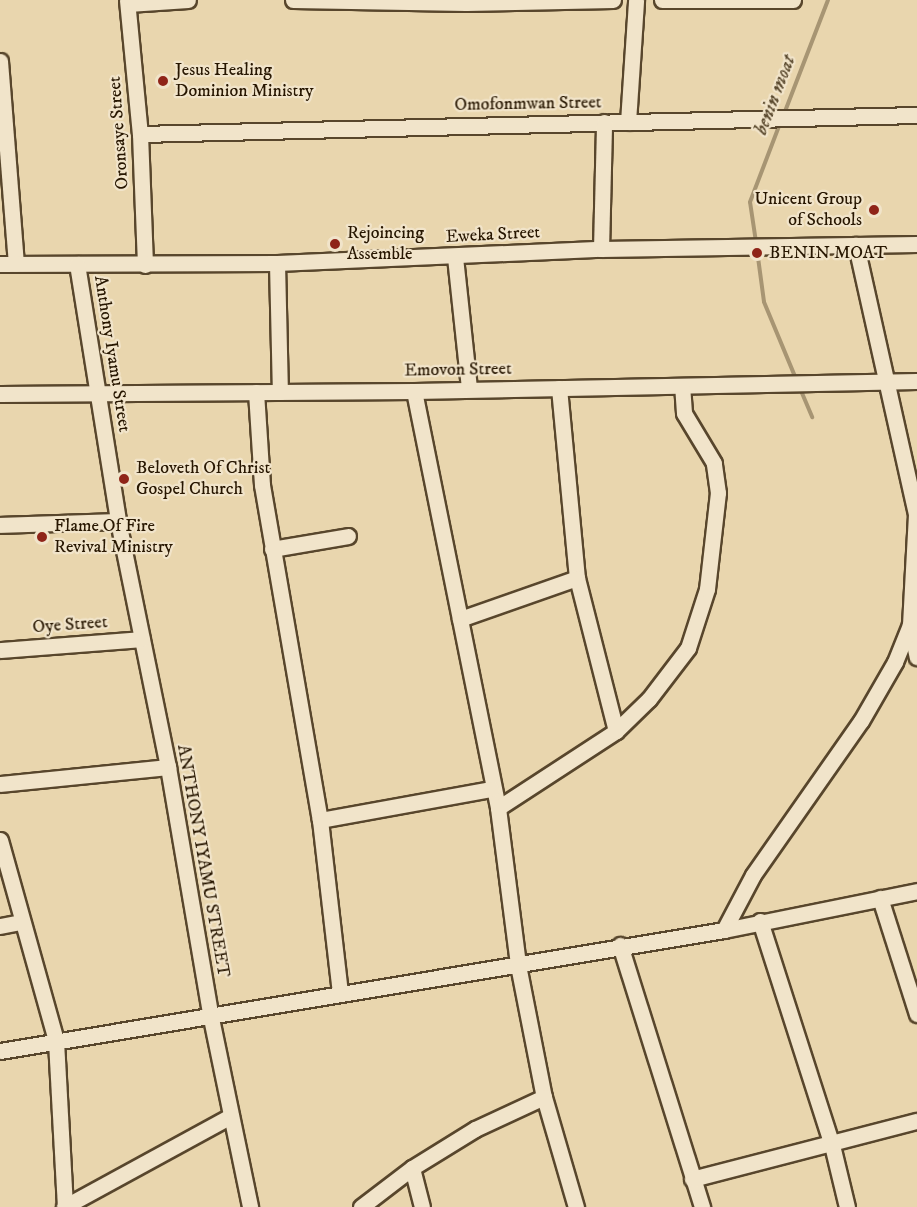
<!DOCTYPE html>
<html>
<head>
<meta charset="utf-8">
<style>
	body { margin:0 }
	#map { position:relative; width:917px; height:1207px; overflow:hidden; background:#e9d6ae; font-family:"IM FELL DW Pica",serif }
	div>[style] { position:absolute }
	.stream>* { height:4px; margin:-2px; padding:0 2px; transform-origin:2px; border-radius:2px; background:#a79573 }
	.roads { filter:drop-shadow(2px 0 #58462c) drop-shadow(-2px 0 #58462c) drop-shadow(0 2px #58462c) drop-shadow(0 -2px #58462c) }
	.minor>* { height:15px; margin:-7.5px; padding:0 7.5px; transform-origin:7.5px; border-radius:7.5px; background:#f1e4ca }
	.dots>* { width:16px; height:16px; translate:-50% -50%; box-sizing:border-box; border:3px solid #f1e4ca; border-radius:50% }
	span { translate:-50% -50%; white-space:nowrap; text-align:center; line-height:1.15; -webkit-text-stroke:4.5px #f1e4ca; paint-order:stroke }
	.poi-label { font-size:18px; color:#271600 }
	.left { translate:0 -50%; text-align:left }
	.right { translate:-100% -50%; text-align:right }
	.street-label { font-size:18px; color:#271600 }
	.water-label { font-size:20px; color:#5a492e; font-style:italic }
</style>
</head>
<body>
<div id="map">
	<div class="stream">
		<i style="left:784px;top:114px;width:122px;rotate:-68.9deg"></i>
		<i style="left:756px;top:242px;width:40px;rotate:-98.5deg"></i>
		<i style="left:750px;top:202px;width:87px;rotate:-69.1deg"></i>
		<i style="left:757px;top:250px;width:52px;rotate:82.3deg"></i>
		<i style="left:764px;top:302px;width:83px;rotate:67.4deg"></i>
		<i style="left:799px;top:386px;width:34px;rotate:67deg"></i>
	</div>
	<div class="roads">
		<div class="minor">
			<i style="left:127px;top:0;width:135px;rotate:84.5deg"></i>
			<i style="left:140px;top:134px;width:131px;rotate:87.8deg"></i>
			<i style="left:293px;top:0;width:173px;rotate:1deg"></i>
			<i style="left:466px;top:3px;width:147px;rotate:-1.2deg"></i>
			<i style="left:662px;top:0;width:131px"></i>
			<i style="left:128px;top:4px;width:60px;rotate:-3.8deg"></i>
			<i style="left:0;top:61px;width:203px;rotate:85.5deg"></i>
			<i style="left:628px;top:122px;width:122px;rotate:-86.2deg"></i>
			<i style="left:140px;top:134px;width:777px;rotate:-1.4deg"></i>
			<i style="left:601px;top:249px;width:127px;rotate:-88.6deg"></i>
			<i style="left:455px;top:257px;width:132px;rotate:83.9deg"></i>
			<i style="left:277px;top:263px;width:129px;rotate:88.7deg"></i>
			<i style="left:0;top:264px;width:277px;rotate:-0.2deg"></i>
			<i style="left:277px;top:263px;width:324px;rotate:-2.5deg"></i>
			<i style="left:601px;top:249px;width:316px;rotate:-0.9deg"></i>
			<i style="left:77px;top:264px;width:260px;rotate:80.9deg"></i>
			<i style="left:118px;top:521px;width:251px;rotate:78.5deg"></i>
			<i style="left:168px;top:767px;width:255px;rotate:80.3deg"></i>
			<i style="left:211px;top:1018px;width:193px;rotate:78.3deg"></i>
			<i style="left:559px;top:388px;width:191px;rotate:84.6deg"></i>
			<i style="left:577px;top:578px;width:158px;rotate:75.7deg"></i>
			<i style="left:414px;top:391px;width:425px;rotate:78.6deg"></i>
			<i style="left:498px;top:808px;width:158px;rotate:82.7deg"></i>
			<i style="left:518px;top:965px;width:135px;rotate:78.9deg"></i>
			<i style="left:544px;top:1097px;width:115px;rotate:73.8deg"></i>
			<i style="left:256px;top:392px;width:93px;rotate:86.3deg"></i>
			<i style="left:262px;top:485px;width:340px;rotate:80.2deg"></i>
			<i style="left:320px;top:820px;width:173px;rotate:83.4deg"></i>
			<i style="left:0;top:394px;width:414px;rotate:-0.4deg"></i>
			<i style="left:414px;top:391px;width:503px;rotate:-1.14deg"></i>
			<i style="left:0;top:525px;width:118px;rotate:-1.9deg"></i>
			<i style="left:272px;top:549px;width:77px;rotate:-9.7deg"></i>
			<i style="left:460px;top:619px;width:124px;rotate:-19.3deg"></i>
			<i style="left:910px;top:625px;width:33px;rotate:78deg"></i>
			<i style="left:0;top:650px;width:142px;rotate:-4.4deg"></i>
			<i style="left:0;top:784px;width:169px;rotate:-5.8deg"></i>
			<i style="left:498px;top:808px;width:141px;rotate:-33.1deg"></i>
			<i style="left:616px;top:731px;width:46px;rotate:-44.1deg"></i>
			<i style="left:649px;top:699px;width:64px;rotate:-52.6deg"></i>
			<i style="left:688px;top:648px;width:62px;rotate:-72.1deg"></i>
			<i style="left:707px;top:589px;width:97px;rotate:-83.5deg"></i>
			<i style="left:718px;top:493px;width:30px;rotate:-98deg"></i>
			<i style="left:714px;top:463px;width:58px;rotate:-121deg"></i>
			<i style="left:684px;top:413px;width:26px;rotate:-94deg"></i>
			<i style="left:320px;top:820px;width:174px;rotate:-10.3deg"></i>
			<i style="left:0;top:840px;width:209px;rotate:74.4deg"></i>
			<i style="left:56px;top:1041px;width:165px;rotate:86.9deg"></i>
			<i style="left:880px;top:898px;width:122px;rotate:72.3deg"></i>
			<i style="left:760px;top:921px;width:235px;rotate:72.2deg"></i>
			<i style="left:832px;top:1145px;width:64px;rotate:76.4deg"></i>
			<i style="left:0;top:926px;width:21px;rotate:-11deg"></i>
			<i style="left:724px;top:930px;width:62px;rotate:-62.2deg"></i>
			<i style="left:753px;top:875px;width:188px;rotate:-55deg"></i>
			<i style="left:861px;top:721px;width:68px;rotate:-60deg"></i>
			<i style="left:895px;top:662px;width:40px;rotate:-68deg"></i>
			<i style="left:910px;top:625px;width:111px;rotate:-86.9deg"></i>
			<i style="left:916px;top:514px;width:276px;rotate:-102.6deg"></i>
			<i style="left:620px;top:945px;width:275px;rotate:72.6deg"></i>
			<i style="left:0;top:1051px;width:734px;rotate:-9.49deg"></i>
			<i style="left:724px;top:930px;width:197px;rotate:-11.4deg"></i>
			<i style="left:412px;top:1168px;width:40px;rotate:75.6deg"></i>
			<i style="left:692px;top:1179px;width:232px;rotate:-14.5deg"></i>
			<i style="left:64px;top:1207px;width:190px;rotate:-28.6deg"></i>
			<i style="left:361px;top:1207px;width:64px;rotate:-37.4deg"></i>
			<i style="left:412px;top:1168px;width:74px;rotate:-31.8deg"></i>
			<i style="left:475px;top:1129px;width:76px;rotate:-24.9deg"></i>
		</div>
	</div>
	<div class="dots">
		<i style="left:163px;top:81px;background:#8f2418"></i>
		<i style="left:874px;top:210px;background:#8f2418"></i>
		<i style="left:335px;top:244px;background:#8f2418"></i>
		<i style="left:757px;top:253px;background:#8f2418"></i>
		<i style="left:124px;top:479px;background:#8f2418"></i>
		<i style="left:42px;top:537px;background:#8f2418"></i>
	</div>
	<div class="poi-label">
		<span class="left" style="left:175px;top:81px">Jesus Healing<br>Dominion Ministry</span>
		<span class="right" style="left:862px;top:210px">Unicent Group<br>of Schools</span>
		<span class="left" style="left:347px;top:244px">Rejoincing<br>Assemble</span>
		<span class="left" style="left:769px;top:253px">BENIN MOAT</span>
		<span class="left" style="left:136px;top:479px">Beloveth Of Christ<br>Gospel Church</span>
		<span class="left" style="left:54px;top:537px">Flame Of Fire<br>Revival Ministry</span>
	</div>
	<div class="street-label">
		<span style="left:528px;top:104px;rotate:-1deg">Omofonmwan Street</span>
		<span style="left:119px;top:133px;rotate:-94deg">Oronsaye Street</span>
		<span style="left:493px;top:235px;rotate:-3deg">Eweka Street</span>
		<span style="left:112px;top:354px;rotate:81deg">Anthony Iyamu Street</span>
		<span style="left:458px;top:370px;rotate:-1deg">Emovon Street</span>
		<span style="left:70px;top:625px;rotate:-4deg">Oye Street</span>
		<span style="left:203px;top:861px;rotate:80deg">ANTHONY IYAMU STREET</span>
	</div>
	<div class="water-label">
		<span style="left:775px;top:95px;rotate:-69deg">benin moat</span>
	</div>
</div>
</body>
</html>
